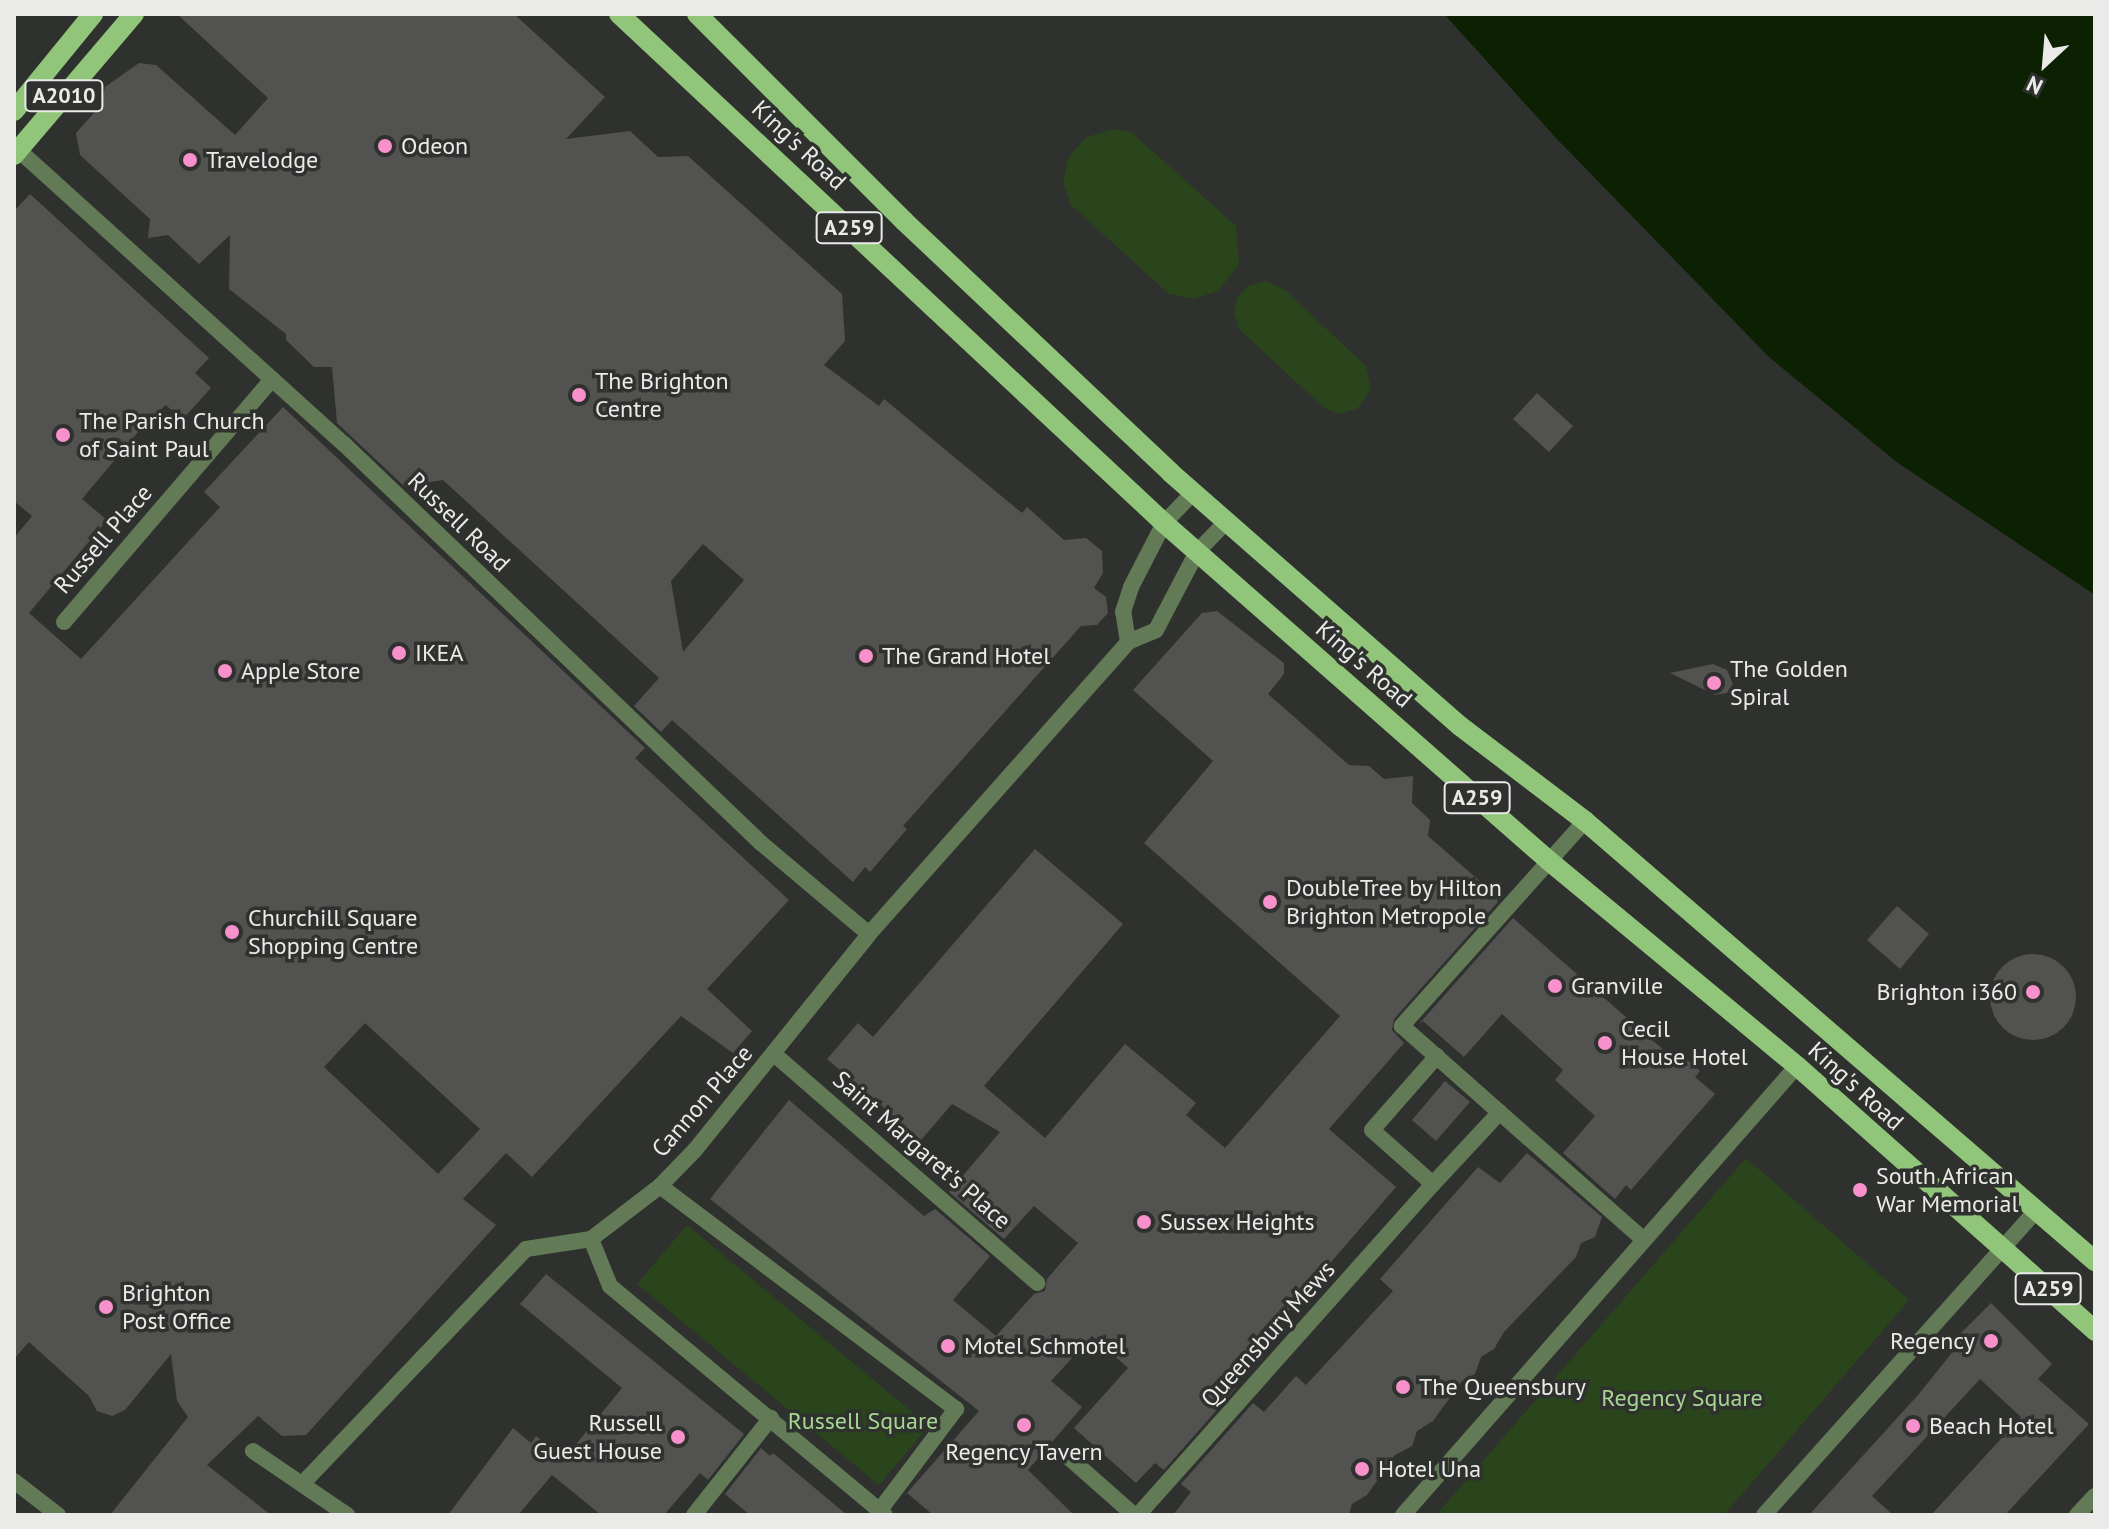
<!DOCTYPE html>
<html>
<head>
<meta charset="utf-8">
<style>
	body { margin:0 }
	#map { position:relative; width:2109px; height:1529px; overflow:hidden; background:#2f312f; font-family:"PT Sans",sans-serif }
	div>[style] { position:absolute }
	.green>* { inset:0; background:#2a451c }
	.water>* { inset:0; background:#0c2102 }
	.building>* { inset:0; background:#525351 }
	.round { border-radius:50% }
	.minor>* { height:16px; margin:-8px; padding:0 8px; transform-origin:8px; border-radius:8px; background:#627b56 }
	.tertiary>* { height:16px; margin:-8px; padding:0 8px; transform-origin:8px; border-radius:8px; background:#627b56 }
	.primary>* { height:20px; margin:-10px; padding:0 10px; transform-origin:10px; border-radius:10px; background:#91c579 }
	.dots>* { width:22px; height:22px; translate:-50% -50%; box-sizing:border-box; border:4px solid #2f312f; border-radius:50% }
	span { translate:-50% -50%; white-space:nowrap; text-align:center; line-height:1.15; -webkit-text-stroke:7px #2f312f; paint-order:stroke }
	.shield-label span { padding:2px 6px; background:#2f312f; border:2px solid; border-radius:6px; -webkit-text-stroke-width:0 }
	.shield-label { font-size:22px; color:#eaebe9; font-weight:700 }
	.street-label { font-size:24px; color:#eaebe9 }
	.poi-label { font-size:24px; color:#eaebe9 }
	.left { translate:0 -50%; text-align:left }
	.right { translate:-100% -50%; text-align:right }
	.park-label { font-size:24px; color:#a7d690 }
	.frame { position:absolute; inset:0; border:16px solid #eaebe9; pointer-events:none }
	.north { position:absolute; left:2005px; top:24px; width:80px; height:80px; -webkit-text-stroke:6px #2f312f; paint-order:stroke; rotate:206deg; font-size:22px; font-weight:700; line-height:32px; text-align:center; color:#eaebe9 }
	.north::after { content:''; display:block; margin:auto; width:28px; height:36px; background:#eaebe9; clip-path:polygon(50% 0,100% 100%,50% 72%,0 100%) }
</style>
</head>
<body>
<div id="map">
	<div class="green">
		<i style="clip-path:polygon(1112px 129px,1131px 132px,1236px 226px,1239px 264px,1218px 291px,1194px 299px,1169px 294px,1070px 204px,1063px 181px,1069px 157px,1085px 138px)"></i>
		<i style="clip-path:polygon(1266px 281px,1285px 290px,1366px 366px,1371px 389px,1358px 408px,1340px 414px,1324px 408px,1239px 329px,1234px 311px,1238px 297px,1248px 286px)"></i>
		<i style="clip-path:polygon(1746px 1158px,1909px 1300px,1724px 1515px,1436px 1515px)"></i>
		<i style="clip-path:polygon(687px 1225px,929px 1426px,879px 1485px,637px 1284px)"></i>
	</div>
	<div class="water">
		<i style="clip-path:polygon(1444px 14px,2095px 14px,2095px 595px,1898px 463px,1769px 357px,1556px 138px)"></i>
	</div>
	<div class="building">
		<i style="clip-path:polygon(evenodd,177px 14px,514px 14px,605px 97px,566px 139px,630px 131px,658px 157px,688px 156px,842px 294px,845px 341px,824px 365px,879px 406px,884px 399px,1022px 513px,1027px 507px,1064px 540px,1086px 538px,1102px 551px,1103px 573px,1094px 588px,1106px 597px,1108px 613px,1097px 625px,1081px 626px,903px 826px,907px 829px,870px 872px,865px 867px,853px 882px,672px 720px,661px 732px,634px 706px,659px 678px,443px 480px,404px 486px,337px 423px,332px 367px,314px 367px,286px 340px,286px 334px,229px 289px,230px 235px,199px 264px,168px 235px,148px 238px,150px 219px,80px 155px,76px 133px,101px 105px,105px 87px,139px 63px,156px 65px,235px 135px,268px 98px,177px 14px,703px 544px,744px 580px,683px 652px,671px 581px,703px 544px)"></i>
		<i style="clip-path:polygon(evenodd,30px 194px,209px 358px,195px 373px,211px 388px,182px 420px,166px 405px,148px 420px,82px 499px,107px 520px,29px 613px,81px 659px,220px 507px,204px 492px,283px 407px,645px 748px,635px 758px,789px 900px,707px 989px,752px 1031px,733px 1053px,681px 1016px,532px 1177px,506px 1153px,463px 1199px,496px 1225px,306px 1435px,282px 1436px,258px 1416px,207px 1465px,271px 1515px,110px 1515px,188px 1417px,177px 1401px,171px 1354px,125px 1410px,112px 1416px,97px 1411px,89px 1396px,29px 1342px,14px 1359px,14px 538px,32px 516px,14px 501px,14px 211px,30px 194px,365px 1023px,480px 1129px,438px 1174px,324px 1067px,365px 1023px)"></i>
		<i style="clip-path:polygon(1537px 393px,1573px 426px,1549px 452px,1513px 419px)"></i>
		<i style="clip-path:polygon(1217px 611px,1284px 663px,1284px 674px,1268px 694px,1349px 765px,1369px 766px,1384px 779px,1413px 776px,1412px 803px,1430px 820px,1428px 836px,1498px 897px,1497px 903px,1394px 1019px,1392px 1030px,1404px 1043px,1329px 1129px,1396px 1187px,1228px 1381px,1236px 1388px,1164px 1470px,1155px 1463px,1136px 1483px,1074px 1428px,1128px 1368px,1092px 1336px,1051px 1381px,1082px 1407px,1028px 1470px,1074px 1515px,933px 1515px,907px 1493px,979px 1411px,710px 1199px,789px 1100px,924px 1216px,935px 1209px,990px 1256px,953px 1300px,996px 1336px,1034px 1294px,1045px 1291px,1047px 1279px,1078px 1243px,1034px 1206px,1004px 1239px,949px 1192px,1000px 1132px,952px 1104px,921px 1140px,827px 1059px,858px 1023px,873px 1037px,1035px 849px,1123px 924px,984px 1086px,1045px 1138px,1125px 1044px,1196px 1103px,1186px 1115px,1225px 1148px,1340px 1016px,1144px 843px,1213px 761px,1133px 690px,1202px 613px)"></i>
		<i style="clip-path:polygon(1713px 664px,1727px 670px,1733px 684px,1727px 693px,1715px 695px,1670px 673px)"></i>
		<i style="clip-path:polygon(1897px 906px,1929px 934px,1900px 969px,1867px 940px)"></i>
		<i style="clip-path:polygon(1513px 918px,1675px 1060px,1680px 1054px,1700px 1071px,1695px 1077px,1715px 1094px,1631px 1190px,1626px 1185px,1615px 1199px,1563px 1153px,1595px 1116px,1555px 1080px,1563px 1070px,1502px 1014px,1464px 1057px,1423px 1021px,1418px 1025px)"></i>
		<i class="round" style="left:1990px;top:954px;width:86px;height:86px"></i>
		<i style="clip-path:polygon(1445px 1081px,1470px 1102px,1436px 1141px,1412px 1120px)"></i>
		<i style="clip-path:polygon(1527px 1153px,1602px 1217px,1595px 1237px,1581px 1243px,1576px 1257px,1504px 1332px,1494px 1349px,1481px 1357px,1475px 1374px,1462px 1381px,1433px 1421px,1417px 1431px,1412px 1446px,1395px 1455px,1367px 1495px,1352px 1504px,1349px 1515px,1173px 1515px,1191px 1492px,1181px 1484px,1253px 1403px,1264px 1412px,1296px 1376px,1306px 1385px,1393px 1291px,1380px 1279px,1478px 1167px,1500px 1183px)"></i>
		<i style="clip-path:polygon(546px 1274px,744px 1434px,708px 1480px,700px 1473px,664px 1515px,601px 1515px,552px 1475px,518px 1515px,448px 1515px,513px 1428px,531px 1443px,536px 1436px,564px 1459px,622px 1388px,520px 1304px)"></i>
		<i style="clip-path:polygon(1991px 1303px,2052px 1364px,2038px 1379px,2089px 1424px,2005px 1515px,1931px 1515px,2021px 1417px,1980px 1379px,1872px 1496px,1893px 1515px,1809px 1515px,1918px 1395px,1951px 1354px,1956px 1338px)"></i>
		<i style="clip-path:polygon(761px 1448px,770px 1456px,773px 1453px,847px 1515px,750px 1515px,725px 1494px)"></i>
	</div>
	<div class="minor">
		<i style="left:64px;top:622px;width:320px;rotate:-49.4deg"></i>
		<i style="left:1585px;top:821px;width:275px;rotate:131.8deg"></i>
		<i style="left:1402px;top:1026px;width:323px;rotate:41.5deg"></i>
		<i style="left:774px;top:1054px;width:349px;rotate:41deg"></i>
		<i style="left:1437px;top:1056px;width:98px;rotate:131.3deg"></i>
		<i style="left:1372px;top:1130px;width:81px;rotate:41.5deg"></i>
		<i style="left:1433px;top:1184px;width:98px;rotate:-47.1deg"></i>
		<i style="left:660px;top:1186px;width:371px;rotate:37deg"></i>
		<i style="left:956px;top:1409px;width:126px;rotate:127deg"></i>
		<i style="left:591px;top:1239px;width:51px;rotate:68deg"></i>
		<i style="left:610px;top:1286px;width:358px;rotate:39.8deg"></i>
		<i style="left:253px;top:1451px;width:114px;rotate:34.2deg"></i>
		<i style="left:1066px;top:1455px;width:91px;rotate:41.4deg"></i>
		<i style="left:305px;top:1481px;width:320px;rotate:-46.4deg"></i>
		<i style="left:526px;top:1249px;width:66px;rotate:-8.7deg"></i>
		<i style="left:591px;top:1239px;width:87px;rotate:-37.5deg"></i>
		<i style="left:660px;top:1186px;width:50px;rotate:-45.8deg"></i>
		<i style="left:695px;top:1150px;width:277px;rotate:-51.1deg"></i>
		<i style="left:694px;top:1515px;width:124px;rotate:-51.6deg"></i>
		<i style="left:1138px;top:1515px;width:443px;rotate:-48.3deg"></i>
		<i style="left:1403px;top:1515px;width:597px;rotate:-48.73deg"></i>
		<i style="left:1764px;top:1515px;width:405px;rotate:-48.2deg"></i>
		<i style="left:2077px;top:1515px;width:26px;rotate:-47deg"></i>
	</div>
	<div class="tertiary">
		<i style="left:14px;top:146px;width:445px;rotate:42.1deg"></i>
		<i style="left:344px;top:444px;width:577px;rotate:43.74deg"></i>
		<i style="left:761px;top:843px;width:141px;rotate:40.1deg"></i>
		<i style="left:869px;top:934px;width:390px;rotate:-48.4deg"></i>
		<i style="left:1128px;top:642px;width:30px;rotate:-23deg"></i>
		<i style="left:1156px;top:630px;width:88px;rotate:-62.3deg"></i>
		<i style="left:1197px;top:552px;width:42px;rotate:-46deg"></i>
		<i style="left:1128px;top:642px;width:30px;rotate:-99deg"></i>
		<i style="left:1123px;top:612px;width:26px;rotate:-72deg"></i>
		<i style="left:1131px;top:587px;width:72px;rotate:-62.7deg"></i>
		<i style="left:1164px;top:523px;width:42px;rotate:-46deg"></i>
		<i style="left:14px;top:1481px;width:56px;rotate:37.7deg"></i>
	</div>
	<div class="primary">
		<i style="left:619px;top:14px;width:746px;rotate:43.04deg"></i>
		<i style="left:1164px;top:523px;width:511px;rotate:41.27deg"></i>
		<i style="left:1548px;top:860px;width:323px;rotate:39.6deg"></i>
		<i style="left:1797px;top:1066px;width:399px;rotate:41.6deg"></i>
		<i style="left:697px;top:14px;width:293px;rotate:45deg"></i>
		<i style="left:904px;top:221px;width:367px;rotate:43.3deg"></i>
		<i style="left:1171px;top:473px;width:384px;rotate:41.2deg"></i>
		<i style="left:1460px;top:726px;width:157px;rotate:37.2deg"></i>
		<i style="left:1585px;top:821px;width:674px;rotate:40.79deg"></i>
		<i style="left:14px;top:111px;width:125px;rotate:-50.8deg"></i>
		<i style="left:14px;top:155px;width:185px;rotate:-49.6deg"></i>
	</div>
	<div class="dots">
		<i style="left:385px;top:146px;background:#f890cb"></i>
		<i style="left:190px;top:160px;background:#f890cb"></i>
		<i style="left:579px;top:395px;background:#f890cb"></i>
		<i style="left:63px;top:435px;background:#f890cb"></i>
		<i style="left:399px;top:653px;background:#f890cb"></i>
		<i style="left:866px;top:656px;background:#f890cb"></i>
		<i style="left:225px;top:671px;background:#f890cb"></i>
		<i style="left:1714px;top:683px;background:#f890cb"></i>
		<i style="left:1270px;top:902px;background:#f890cb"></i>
		<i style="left:232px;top:932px;background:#f890cb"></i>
		<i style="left:1555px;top:986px;background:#f890cb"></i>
		<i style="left:2033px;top:992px;background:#f890cb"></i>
		<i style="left:1605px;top:1043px;background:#f890cb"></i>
		<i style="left:1860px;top:1190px;background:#f890cb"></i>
		<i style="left:1144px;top:1222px;background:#f890cb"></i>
		<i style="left:106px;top:1307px;background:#f890cb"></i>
		<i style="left:1991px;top:1341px;background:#f890cb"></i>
		<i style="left:948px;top:1346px;background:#f890cb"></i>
		<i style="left:1403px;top:1387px;background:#f890cb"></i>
		<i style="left:1024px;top:1425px;background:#f890cb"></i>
		<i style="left:1913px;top:1426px;background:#f890cb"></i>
		<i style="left:678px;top:1437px;background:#f890cb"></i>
		<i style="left:1362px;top:1469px;background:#f890cb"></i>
	</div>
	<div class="shield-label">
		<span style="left:64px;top:96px">A2010</span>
		<span style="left:849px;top:228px">A259</span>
		<span style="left:1477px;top:798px">A259</span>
		<span style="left:2048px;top:1289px">A259</span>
	</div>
	<div class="street-label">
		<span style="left:799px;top:145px;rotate:43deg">King's Road</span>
		<span style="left:459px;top:522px;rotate:44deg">Russell Road</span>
		<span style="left:103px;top:539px;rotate:-49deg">Russell Place</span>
		<span style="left:1364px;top:664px;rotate:41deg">King's Road</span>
		<span style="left:1856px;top:1086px;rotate:42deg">King's Road</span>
		<span style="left:702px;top:1101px;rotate:-49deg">Cannon Place</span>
		<span style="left:922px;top:1150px;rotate:41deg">Saint Margaret's Place</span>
		<span style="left:1268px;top:1334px;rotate:-48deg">Queensbury Mews</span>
	</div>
	<div class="poi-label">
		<span class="left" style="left:401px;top:146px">Odeon</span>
		<span class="left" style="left:206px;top:160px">Travelodge</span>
		<span class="left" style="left:595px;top:395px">The Brighton<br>Centre</span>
		<span class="left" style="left:79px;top:435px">The Parish Church<br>of Saint Paul</span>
		<span class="left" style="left:415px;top:653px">IKEA</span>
		<span class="left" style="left:882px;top:656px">The Grand Hotel</span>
		<span class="left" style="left:1730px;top:683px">The Golden<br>Spiral</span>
		<span class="left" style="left:241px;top:671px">Apple Store</span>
		<span class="left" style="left:1286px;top:902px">DoubleTree by Hilton<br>Brighton Metropole</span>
		<span class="left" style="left:248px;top:932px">Churchill Square<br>Shopping Centre</span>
		<span class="left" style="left:1571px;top:986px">Granville</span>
		<span class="right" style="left:2017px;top:992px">Brighton i360</span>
		<span class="left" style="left:1621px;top:1043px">Cecil<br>House Hotel</span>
		<span class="left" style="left:1876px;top:1190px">South African<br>War Memorial</span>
		<span class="left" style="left:1160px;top:1222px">Sussex Heights</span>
		<span class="left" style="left:122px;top:1307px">Brighton<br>Post Office</span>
		<span class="right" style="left:1975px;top:1341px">Regency</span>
		<span class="left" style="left:964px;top:1346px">Motel Schmotel</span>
		<span class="left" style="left:1419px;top:1387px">The Queensbury</span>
		<span class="right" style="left:662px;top:1437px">Russell<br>Guest House</span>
		<span class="left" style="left:1929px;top:1426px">Beach Hotel</span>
		<span style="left:1024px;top:1452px">Regency Tavern</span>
		<span class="left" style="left:1378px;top:1469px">Hotel Una</span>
	</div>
	<div class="park-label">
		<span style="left:1682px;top:1398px">Regency Square</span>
		<span style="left:863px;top:1421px">Russell Square</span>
	</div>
	<div class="frame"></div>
	<div class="north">N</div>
</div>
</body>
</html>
